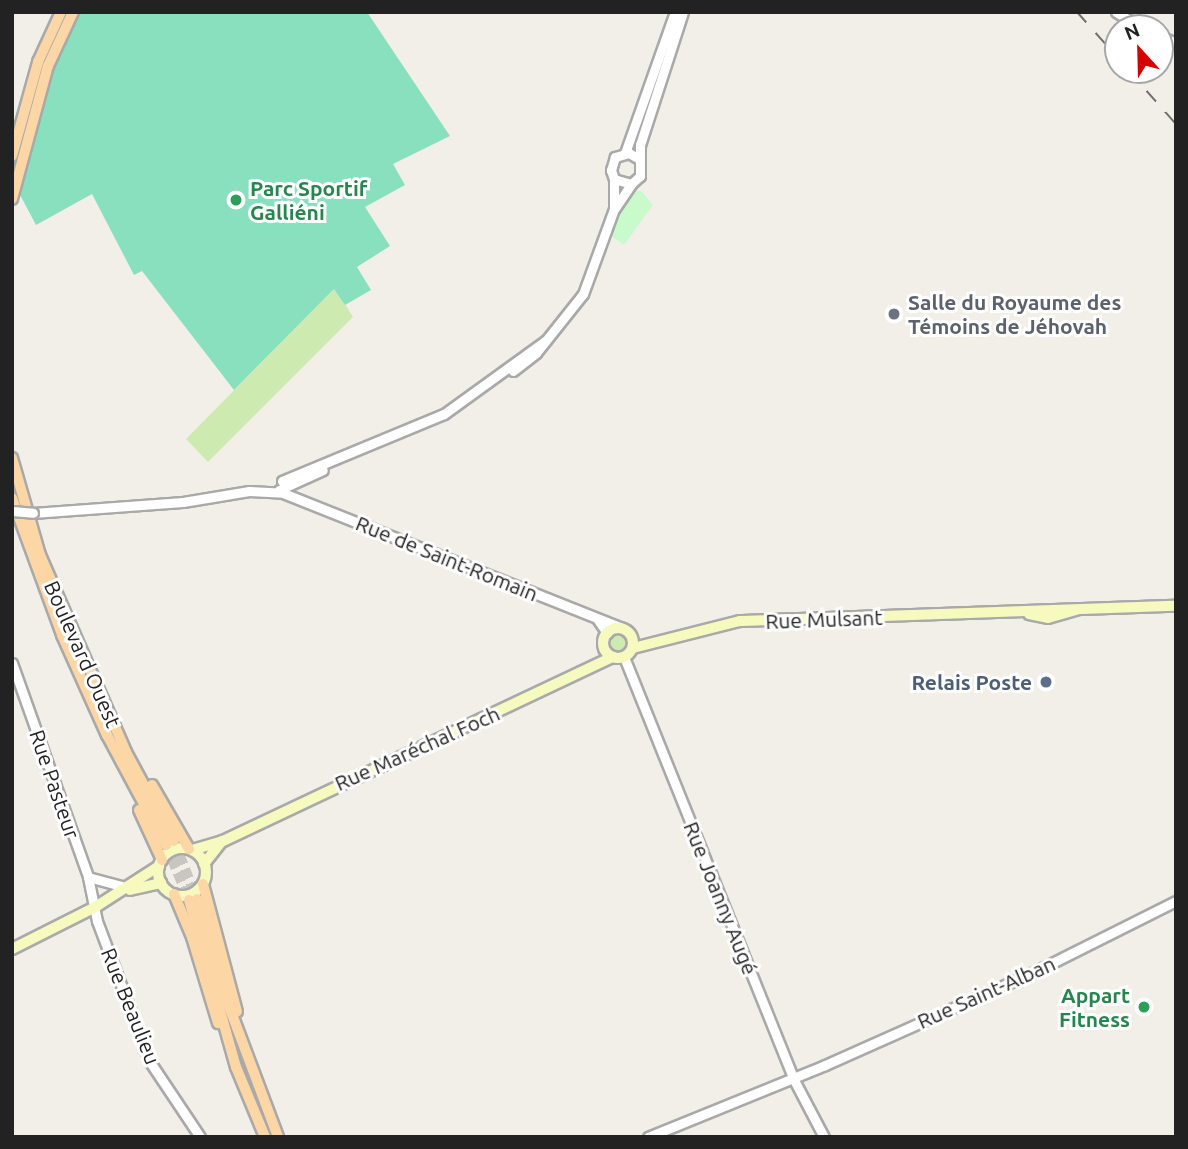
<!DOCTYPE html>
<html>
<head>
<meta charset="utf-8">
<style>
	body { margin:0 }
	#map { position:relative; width:1188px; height:1149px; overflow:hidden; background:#f2efe9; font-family:Ubuntu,sans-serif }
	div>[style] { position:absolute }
	.grass>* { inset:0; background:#cdebb0 }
	.round { border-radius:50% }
	.park>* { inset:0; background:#c8facc }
	.pitch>* { inset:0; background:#88e0be }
	.primary-tunnel>* { height:10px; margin-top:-5px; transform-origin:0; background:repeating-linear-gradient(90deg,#c8c6c1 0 10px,transparent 0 15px) }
	.roads { filter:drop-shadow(2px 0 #a9a9a9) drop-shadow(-2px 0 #a9a9a9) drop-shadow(0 2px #a9a9a9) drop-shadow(0 -2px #a9a9a9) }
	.tertiary>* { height:9px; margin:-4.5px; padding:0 4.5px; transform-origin:4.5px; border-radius:4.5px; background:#fff }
	.secondary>* { height:10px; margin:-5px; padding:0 5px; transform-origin:5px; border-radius:5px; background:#f7fabf }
	.secondary>.ring { margin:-5px; padding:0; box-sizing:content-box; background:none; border:10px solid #f7fabf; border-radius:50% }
	.primary>* { height:10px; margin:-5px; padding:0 5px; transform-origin:5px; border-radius:5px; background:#fcd6a4 }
	.rail>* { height:2px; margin-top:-1px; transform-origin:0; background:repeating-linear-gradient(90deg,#707070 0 14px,transparent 0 28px) }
	.bridges { filter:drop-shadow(2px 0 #a9a9a9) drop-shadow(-2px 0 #a9a9a9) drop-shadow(0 2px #a9a9a9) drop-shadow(0 -2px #a9a9a9) }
	.tertiary-bridge>* { height:9px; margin:-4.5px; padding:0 4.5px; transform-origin:4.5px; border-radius:4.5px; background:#fff }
	.dots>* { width:19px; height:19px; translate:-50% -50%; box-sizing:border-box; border:4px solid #fff; border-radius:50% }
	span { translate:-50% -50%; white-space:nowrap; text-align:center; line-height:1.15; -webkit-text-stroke:6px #fff; paint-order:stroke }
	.leisure-label { font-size:21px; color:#27864d; font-weight:700 }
	.left { translate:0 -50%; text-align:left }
	.right { translate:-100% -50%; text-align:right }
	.worship-label { font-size:21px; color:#5b616d; font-weight:700 }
	.street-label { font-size:21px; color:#222 }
	.service-label { font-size:21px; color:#4e5e75; font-weight:700 }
	.frame { position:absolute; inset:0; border:14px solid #222; pointer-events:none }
	.north { position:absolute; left:1104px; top:14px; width:70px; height:70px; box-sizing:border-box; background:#fff; border:2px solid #a7a7a7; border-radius:50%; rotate:338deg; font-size:19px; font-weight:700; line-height:28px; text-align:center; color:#222 }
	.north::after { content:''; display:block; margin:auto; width:24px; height:32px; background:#d40000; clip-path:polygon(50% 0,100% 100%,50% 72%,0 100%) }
</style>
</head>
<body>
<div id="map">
	<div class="grass">
		<i style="clip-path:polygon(335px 288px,353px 317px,208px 462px,186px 439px)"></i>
		<i class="round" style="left:609px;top:633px;width:20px;height:20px"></i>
	</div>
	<div class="park">
		<i style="clip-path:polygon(633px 190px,641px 191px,653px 205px,624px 245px,611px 236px,625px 196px)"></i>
	</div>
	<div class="pitch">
		<i style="clip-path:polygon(77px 12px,367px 12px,450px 136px,393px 164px,405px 185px,365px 207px,390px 246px,357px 267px,371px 290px,345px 305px,334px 289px,234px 390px,142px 271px,134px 275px,92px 194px,36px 225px,18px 191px,49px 74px)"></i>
	</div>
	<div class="primary-tunnel">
		<i style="left:174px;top:841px;width:62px;rotate:68.4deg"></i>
		<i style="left:166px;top:845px;width:60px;rotate:67.3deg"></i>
	</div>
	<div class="roads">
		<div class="tertiary">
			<i style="left:1116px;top:12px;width:31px;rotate:32deg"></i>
			<i style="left:1160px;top:36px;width:17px;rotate:24deg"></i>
			<i style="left:625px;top:153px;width:150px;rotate:-70.5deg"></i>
			<i style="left:639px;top:159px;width:12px;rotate:-149deg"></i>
			<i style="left:629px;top:153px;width:15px;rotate:164deg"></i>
			<i style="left:615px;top:157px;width:14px;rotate:107deg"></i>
			<i style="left:611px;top:170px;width:9px;rotate:72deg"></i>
			<i style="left:614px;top:179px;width:18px;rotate:16deg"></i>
			<i style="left:631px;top:184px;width:12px;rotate:-42deg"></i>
			<i style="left:640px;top:176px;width:31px;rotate:-90deg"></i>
			<i style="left:640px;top:145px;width:140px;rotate:-72.1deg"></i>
			<i style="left:615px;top:208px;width:29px;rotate:-56deg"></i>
			<i style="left:513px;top:371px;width:29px;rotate:-38deg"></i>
			<i style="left:536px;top:353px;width:75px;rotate:-51.5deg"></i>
			<i style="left:583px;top:294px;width:90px;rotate:-70deg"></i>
			<i style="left:614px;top:209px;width:30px;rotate:-90deg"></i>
			<i style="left:282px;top:481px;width:175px;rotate:-22.5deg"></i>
			<i style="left:444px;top:414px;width:125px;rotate:-35.9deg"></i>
			<i style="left:279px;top:490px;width:48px;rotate:-24.4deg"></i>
			<i style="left:33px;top:513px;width:150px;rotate:-4.2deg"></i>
			<i style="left:183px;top:502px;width:67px;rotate:-9.5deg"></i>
			<i style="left:249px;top:491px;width:34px;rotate:3deg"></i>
			<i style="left:283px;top:493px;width:365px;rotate:21.7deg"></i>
			<i style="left:598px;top:620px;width:16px;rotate:55deg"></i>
			<i style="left:624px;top:657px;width:454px;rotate:68.1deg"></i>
			<i style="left:793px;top:1078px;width:67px;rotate:62.3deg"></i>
			<i style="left:12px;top:663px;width:227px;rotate:70.4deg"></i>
			<i style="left:88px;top:877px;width:45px;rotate:78.4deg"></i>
			<i style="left:97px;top:921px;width:151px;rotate:69.4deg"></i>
			<i style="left:150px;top:1062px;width:90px;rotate:56.3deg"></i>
			<i style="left:88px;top:877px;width:39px;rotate:15deg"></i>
			<i style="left:648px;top:1137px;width:191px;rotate:-22.1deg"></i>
			<i style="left:825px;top:1065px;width:233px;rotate:-24deg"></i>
			<i style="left:1038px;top:970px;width:154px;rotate:-26.6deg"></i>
		</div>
		<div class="secondary">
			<i style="left:1029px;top:614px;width:19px;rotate:12deg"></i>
			<i style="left:1048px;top:618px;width:29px;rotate:-16deg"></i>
			<i class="ring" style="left:603px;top:628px;width:20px;height:20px"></i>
			<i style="left:633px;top:648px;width:110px;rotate:-14.2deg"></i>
			<i style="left:740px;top:621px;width:436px;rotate:-2deg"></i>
			<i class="ring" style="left:158px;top:848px;width:38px;height:38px"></i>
			<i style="left:192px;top:850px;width:32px;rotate:-16deg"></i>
			<i style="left:223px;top:841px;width:431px;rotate:-25.3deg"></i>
			<i style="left:204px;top:864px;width:29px;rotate:-52deg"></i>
			<i style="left:130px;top:890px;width:32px;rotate:-13deg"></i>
			<i style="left:12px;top:949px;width:95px;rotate:-26.8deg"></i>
			<i style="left:97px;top:906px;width:74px;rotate:-32.8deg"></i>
		</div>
		<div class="primary">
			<i style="left:12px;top:156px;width:98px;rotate:-74.5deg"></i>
			<i style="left:38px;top:62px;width:55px;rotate:-65.3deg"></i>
			<i style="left:12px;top:199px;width:138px;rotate:-74.9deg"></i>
			<i style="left:48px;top:66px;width:60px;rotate:-65.2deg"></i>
			<i style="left:12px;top:458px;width:101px;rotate:73.9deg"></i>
			<i style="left:40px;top:555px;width:215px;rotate:66.4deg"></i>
			<i style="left:126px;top:752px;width:101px;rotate:61.7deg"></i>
			<i style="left:12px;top:498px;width:146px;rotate:69.9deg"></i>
			<i style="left:62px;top:635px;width:110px;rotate:65.8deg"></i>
			<i style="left:107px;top:735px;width:125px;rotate:61.8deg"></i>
			<i style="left:152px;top:785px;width:74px;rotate:60deg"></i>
			<i style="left:139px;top:810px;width:55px;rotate:65.3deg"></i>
			<i style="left:203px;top:884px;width:132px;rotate:75.1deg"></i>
			<i style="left:174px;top:894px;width:47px;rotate:67.3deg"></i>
			<i style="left:192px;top:937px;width:90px;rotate:73.2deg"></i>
			<i style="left:197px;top:899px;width:98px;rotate:74deg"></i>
			<i style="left:224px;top:993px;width:154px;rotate:69.4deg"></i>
			<i style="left:189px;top:900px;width:173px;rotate:74.3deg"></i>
			<i style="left:236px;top:1067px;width:76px;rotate:67.5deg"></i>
		</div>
	</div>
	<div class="rail">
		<i style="left:1077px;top:12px;width:62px;rotate:48.3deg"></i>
		<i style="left:1128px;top:70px;width:72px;rotate:48.4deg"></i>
	</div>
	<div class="bridges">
		<div class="tertiary-bridge">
			<i style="left:12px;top:511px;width:21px;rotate:5deg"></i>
		</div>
	</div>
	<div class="dots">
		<i style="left:236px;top:200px;background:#2e9e5b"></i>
		<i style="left:894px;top:314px;background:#6b7280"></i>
		<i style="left:1046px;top:682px;background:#5c6f8a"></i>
		<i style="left:1144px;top:1007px;background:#2e9e5b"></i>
	</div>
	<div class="leisure-label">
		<span class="left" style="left:250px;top:200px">Parc Sportif<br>Galliéni</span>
		<span class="right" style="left:1130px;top:1007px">Appart<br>Fitness</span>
	</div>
	<div class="worship-label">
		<span class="left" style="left:908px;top:314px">Salle du Royaume des<br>Témoins de Jéhovah</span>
	</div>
	<div class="street-label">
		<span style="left:447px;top:558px;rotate:22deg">Rue de Saint-Romain</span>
		<span style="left:824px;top:619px;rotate:-2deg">Rue Mulsant</span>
		<span style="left:83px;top:654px;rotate:66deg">Boulevard Ouest</span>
		<span style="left:417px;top:748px;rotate:-24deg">Rue Maréchal Foch</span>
		<span style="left:55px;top:784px;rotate:71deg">Rue Pasteur</span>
		<span style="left:721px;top:898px;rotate:68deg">Rue Joanny Augé</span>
		<span style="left:986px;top:992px;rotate:-24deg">Rue Saint-Alban</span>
		<span style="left:131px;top:1006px;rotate:68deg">Rue Beaulieu</span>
	</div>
	<div class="service-label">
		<span class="right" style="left:1032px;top:682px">Relais Poste</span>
	</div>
	<div class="frame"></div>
	<div class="north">N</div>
</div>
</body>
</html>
